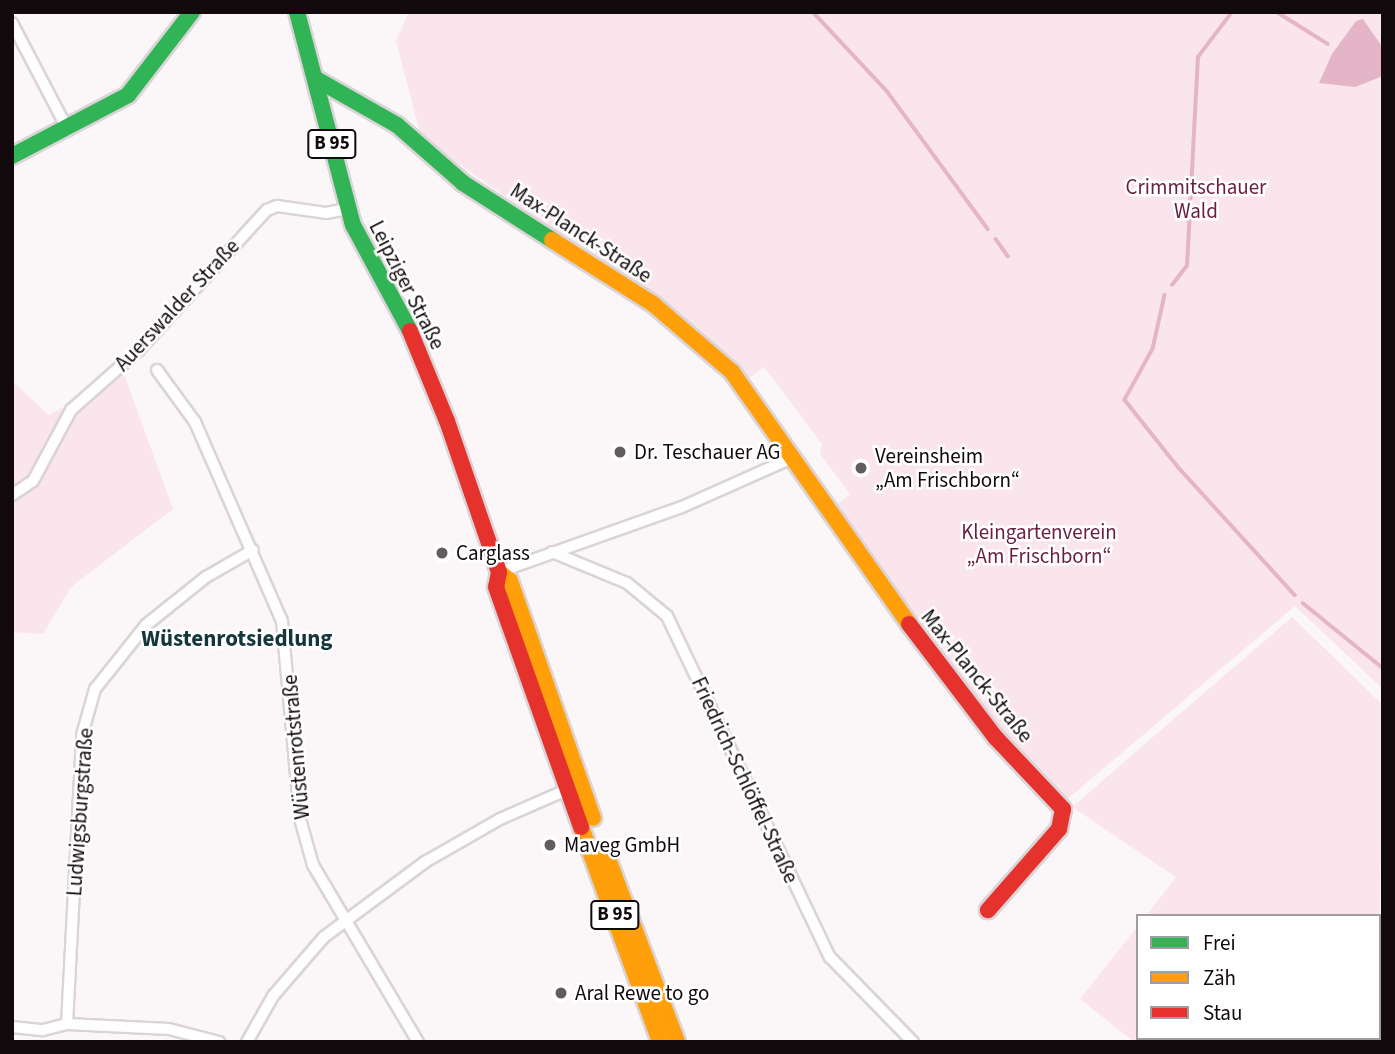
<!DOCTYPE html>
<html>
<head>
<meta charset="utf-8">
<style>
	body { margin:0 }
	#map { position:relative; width:1395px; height:1054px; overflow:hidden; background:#fbf7f9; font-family:"Source Sans 3",sans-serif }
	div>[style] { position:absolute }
	.green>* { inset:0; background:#fae5ed }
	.water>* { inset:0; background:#e4b5c7 }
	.stream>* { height:3.5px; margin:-1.75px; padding:0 1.75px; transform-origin:1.75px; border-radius:1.75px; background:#e4b5c7 }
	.roads { filter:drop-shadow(2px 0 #dbd4d7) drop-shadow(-2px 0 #dbd4d7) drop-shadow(0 2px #dbd4d7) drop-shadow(0 -2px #dbd4d7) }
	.street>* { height:10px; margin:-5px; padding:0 5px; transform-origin:5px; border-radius:5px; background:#fefefe }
	.fast>* { height:16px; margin:-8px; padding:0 8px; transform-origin:8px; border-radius:8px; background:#30b455 }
	.slow>* { height:16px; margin:-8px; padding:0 8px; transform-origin:8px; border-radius:8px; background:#ff9f0a }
	.jam>* { height:16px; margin:-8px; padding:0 8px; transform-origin:8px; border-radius:8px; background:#e5322d }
	.dots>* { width:19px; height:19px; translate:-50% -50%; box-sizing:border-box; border:4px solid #fff; border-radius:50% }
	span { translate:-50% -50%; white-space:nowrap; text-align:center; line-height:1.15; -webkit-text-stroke:5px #fff; paint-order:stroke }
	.shield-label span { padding:2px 5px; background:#fff; border:2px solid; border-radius:5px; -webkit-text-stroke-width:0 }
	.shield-label { font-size:19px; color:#11090c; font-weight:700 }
	.park-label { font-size:21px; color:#691f42 }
	.street-label { font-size:21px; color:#11090c }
	.poi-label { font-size:21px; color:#11090c }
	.left { translate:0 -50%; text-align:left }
	.neighbourhood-label { font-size:23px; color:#15373b; font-weight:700 }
	.frame { position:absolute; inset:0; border:14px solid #11090c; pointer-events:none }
	.legend { position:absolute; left:1136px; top:914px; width:245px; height:126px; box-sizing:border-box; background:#fff; border:2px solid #a09d9e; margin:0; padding:9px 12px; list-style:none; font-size:21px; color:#11090c }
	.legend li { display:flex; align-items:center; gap:14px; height:35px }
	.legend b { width:35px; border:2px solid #a09d9e }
</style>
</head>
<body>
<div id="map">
	<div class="green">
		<i style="clip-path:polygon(409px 12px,1383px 12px,1383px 689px,1295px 606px,1064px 802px,965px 694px,834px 507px,850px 494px,820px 454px,822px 444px,764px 367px,745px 381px,699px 333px,421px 137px,396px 41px)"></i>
		<i style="clip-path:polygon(124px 374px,173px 509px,71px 587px,43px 634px,12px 632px,12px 381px,49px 415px)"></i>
		<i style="clip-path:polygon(1292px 617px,1383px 705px,1379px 960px,1379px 916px,1146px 916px,1176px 877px,1072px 807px)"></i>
		<i style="clip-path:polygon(1138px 926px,1138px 1038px,1379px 1038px,1383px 978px,1383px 1042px,1134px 1042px,1080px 999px)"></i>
	</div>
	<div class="water">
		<i style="clip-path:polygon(1363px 19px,1383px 48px,1383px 76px,1355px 87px,1319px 83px,1332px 54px,1356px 21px)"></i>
	</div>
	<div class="stream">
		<i style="left:813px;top:12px;width:108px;rotate:46.9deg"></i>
		<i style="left:887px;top:91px;width:171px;rotate:53.8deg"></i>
		<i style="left:1277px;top:12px;width:60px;rotate:32.1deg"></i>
		<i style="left:996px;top:239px;width:21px;rotate:55deg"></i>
		<i style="left:1172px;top:285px;width:24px;rotate:-52deg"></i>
		<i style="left:1187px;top:266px;width:209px;rotate:-87deg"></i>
		<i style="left:1198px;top:57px;width:56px;rotate:-52.9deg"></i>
		<i style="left:1165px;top:295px;width:55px;rotate:102.5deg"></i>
		<i style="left:1153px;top:349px;width:58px;rotate:118.8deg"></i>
		<i style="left:1125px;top:400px;width:87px;rotate:51.5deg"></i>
		<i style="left:1179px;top:468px;width:172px;rotate:47.6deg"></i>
		<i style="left:1303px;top:603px;width:103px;rotate:39.1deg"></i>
	</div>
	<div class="roads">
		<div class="street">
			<i style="left:12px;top:23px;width:121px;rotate:62.4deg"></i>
			<i style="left:157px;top:370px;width:64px;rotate:53.8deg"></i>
			<i style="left:195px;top:422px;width:217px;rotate:66.4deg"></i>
			<i style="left:282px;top:621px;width:199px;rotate:84.8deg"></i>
			<i style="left:300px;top:819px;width:48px;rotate:74.2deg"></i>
			<i style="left:313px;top:865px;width:206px;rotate:59.3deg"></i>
			<i style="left:12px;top:495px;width:25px;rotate:-34deg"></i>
			<i style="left:33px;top:481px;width:81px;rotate:-61.8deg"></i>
			<i style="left:71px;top:410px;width:91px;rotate:-41.4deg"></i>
			<i style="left:139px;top:350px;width:190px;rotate:-47.6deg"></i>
			<i style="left:267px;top:210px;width:11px;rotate:-22deg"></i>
			<i style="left:277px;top:206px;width:49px;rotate:8.1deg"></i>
			<i style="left:326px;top:213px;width:21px;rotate:-11deg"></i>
			<i style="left:552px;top:552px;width:81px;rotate:22.5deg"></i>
			<i style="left:627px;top:583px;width:52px;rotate:39.5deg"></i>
			<i style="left:667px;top:616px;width:378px;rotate:64.5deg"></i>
			<i style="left:830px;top:957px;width:119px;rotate:45.7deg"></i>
			<i style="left:499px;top:572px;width:194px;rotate:-19.6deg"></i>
			<i style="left:682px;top:507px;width:120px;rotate:-24deg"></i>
			<i style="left:67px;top:1024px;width:289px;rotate:-87deg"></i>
			<i style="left:82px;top:735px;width:48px;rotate:-74.2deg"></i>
			<i style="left:95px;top:689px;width:82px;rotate:-51.4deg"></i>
			<i style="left:146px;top:625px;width:77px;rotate:-38.7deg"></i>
			<i style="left:206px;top:577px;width:54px;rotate:-29.9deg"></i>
			<i style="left:12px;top:1027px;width:31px;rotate:6deg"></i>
			<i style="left:43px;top:1030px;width:25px;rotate:-14deg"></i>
			<i style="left:67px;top:1024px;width:102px;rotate:2.8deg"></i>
			<i style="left:169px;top:1029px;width:52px;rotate:14.6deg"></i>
			<i style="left:247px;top:1042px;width:53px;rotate:-60.5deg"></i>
			<i style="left:273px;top:996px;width:78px;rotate:-49.2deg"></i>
			<i style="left:324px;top:937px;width:126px;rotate:-36.6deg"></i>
			<i style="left:425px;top:862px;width:86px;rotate:-29.8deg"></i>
			<i style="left:500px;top:819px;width:77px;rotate:-23.6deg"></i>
		</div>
		<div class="fast">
			<i style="left:297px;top:12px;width:220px;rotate:75.3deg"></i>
			<i style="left:353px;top:225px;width:120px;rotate:61.7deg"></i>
			<i style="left:316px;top:79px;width:93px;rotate:29.6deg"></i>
			<i style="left:397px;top:125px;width:88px;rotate:41.3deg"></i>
			<i style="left:463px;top:183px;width:106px;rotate:32.6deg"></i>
			<i style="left:12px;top:156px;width:131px;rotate:-27.7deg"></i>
			<i style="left:128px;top:95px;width:105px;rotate:-52.4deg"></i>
		</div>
		<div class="slow">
			<i style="left:552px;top:240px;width:120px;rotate:32.4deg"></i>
			<i style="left:653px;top:304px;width:104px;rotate:40.7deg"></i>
			<i style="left:732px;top:372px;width:308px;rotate:54.9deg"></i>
			<i style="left:499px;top:572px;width:14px;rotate:39deg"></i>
			<i style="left:510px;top:581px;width:251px;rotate:70.7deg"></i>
			<i style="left:581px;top:827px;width:229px;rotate:69.8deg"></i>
			<i style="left:605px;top:851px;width:204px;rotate:69.3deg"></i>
		</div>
		<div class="jam">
			<i style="left:410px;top:331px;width:97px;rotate:67.7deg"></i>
			<i style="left:447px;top:421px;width:160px;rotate:71deg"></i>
			<i style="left:499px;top:572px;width:15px;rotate:101deg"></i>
			<i style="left:496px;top:587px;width:255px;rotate:70.5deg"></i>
			<i style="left:909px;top:624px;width:143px;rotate:52.7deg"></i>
			<i style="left:996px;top:738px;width:98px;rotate:46.7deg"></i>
			<i style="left:1063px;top:809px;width:20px;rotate:101deg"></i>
			<i style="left:1059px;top:829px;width:108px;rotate:131.2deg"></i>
		</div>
	</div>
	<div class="dots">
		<i style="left:620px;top:452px;background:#635c5f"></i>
		<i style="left:861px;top:468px;background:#635c5f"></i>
		<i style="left:442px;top:553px;background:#635c5f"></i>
		<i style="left:550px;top:845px;background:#635c5f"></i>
		<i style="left:561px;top:993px;background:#635c5f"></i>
	</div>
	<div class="shield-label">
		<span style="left:332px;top:144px">B 95</span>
		<span style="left:615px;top:915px">B 95</span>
	</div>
	<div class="park-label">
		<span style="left:1196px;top:199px">Crimmitschauer<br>Wald</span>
		<span style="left:1039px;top:544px">Kleingartenverein<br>„Am Frischborn“</span>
	</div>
	<div class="street-label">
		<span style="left:581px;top:233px;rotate:33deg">Max-Planck-Straße</span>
		<span style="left:407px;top:285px;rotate:63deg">Leipziger Straße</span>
		<span style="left:177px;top:305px;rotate:-47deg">Auerswalder Straße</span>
		<span style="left:977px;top:676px;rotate:51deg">Max-Planck-Straße</span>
		<span style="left:296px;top:747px;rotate:-95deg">Wüstenrotstraße</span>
		<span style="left:745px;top:780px;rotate:65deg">Friedrich-Schlöffel-Straße</span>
		<span style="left:80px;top:812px;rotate:-86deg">Ludwigsburgstraße</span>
	</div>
	<div class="poi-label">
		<span class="left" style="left:634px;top:452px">Dr. Teschauer AG</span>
		<span class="left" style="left:875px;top:468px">Vereinsheim<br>„Am Frischborn“</span>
		<span class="left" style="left:456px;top:553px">Carglass</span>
		<span class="left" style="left:564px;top:845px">Maveg GmbH</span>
		<span class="left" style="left:575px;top:993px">Aral Rewe to go</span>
	</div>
	<div class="neighbourhood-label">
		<span style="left:237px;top:639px">Wüstenrotsiedlung</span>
	</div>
	<div class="frame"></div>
	<ul class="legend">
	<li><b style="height:9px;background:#30b455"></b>Frei</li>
	<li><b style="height:9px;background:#ff9f0a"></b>Zäh</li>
	<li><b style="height:9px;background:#e5322d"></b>Stau</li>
	</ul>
</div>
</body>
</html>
